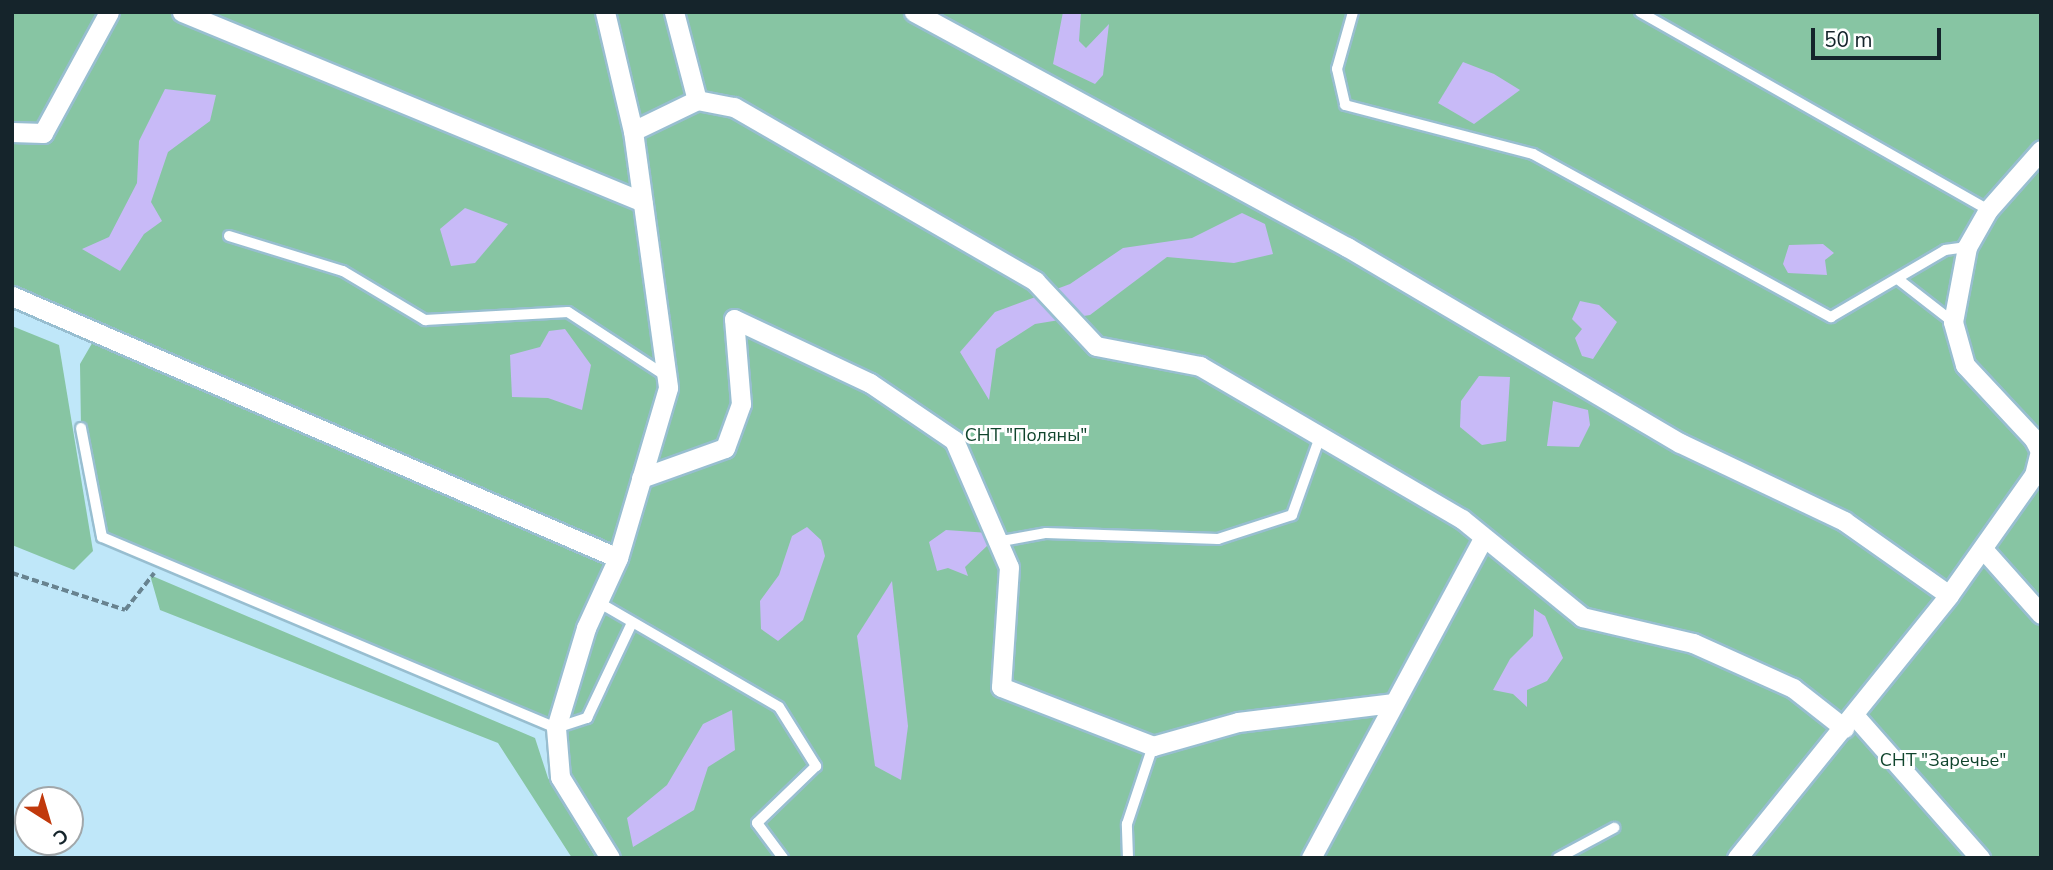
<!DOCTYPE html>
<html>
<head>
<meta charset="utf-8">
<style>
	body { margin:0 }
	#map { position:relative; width:2053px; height:870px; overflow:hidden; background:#bfe7f9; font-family:"Nunito Sans",sans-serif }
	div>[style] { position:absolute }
	.green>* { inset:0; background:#87c5a3 }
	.water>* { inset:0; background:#c8baf7 }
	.path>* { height:3.5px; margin-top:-1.75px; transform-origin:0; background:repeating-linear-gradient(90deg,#688390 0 7px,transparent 0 10.5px) }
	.roads { filter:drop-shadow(2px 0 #98bed0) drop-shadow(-2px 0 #98bed0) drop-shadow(0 2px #98bed0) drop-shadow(0 -2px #98bed0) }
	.service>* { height:10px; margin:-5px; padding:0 5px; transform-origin:5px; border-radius:5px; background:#fff }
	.minor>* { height:19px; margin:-9.5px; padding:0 9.5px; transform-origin:9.5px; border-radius:9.5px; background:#fff }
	span { translate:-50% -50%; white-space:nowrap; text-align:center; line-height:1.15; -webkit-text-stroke:6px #fff; paint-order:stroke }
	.park-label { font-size:18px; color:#10452d }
	.frame { position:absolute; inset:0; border:14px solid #15242b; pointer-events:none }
	.north { position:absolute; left:14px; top:786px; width:70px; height:70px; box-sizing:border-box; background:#fff; border:2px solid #a1a7aa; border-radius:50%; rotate:143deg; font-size:19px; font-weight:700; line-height:28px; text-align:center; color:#15242b }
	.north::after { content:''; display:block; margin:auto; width:24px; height:32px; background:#c1390c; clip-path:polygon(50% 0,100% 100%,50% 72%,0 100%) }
	.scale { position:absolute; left:1811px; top:28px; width:130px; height:32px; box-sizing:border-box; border:4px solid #15242b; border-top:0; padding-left:9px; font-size:21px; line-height:24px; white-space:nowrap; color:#15242b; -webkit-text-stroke:5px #fff; paint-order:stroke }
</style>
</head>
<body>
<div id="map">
	<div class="green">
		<i style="clip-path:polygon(12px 12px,2041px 12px,2041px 858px,610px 858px,581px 819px,556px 728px,102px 537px,81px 428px,80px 364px,98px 333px,12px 296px)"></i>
		<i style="clip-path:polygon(12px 326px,59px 345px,93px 551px,74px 570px,12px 545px)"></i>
		<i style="clip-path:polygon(150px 575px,535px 738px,548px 778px,596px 858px,572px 858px,498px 743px,160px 610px)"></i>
	</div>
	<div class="water">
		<i style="clip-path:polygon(1063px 12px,1081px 12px,1079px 41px,1086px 48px,1109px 24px,1103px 75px,1095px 84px,1053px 64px)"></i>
		<i style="clip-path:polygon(1463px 62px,1494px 74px,1520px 90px,1474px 124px,1438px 103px)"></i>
		<i style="clip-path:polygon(165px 89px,216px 95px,210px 121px,168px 152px,151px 202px,162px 221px,144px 234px,120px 271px,82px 249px,109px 237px,137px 183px,139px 141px)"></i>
		<i style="clip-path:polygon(465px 208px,508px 224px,475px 263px,451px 266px,440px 229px)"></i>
		<i style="clip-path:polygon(1242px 213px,1265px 224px,1273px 254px,1234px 263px,1167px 257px,1090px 315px,1035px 324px,996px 349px,989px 400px,960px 352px,995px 312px,1070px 284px,1123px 248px,1192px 238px)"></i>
		<i style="clip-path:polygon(1823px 244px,1834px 253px,1825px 260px,1827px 275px,1788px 273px,1783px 264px,1789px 245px)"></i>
		<i style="clip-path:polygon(1580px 301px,1599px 305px,1617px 322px,1593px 359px,1582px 356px,1575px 338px,1582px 329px,1572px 319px)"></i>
		<i style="clip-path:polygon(565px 329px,591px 365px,582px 410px,548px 398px,512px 397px,510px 355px,540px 347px,549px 331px)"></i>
		<i style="clip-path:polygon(1479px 376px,1510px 377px,1506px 441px,1482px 445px,1460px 427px,1461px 401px)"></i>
		<i style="clip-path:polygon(1553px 401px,1588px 410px,1590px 425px,1579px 447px,1547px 446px)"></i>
		<i style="clip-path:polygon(807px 527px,821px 540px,825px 556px,803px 620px,778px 641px,761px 629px,760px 601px,779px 575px,792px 536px)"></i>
		<i style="clip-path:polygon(946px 530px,989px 533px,989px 544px,965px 567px,968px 576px,948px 568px,937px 571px,929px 542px)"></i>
		<i style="clip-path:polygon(892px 581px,908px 726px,901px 780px,875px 766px,857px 636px)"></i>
		<i style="clip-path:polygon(1534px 609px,1545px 616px,1563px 658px,1547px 681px,1527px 690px,1527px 707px,1513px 694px,1493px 690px,1510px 659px,1533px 636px)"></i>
		<i style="clip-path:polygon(732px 710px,735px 750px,708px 767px,694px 810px,633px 847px,627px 818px,667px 785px,703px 724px)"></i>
	</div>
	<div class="path">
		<i style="left:12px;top:573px;width:119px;rotate:18.1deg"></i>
		<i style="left:125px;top:610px;width:47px;rotate:-51.9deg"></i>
	</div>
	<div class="roads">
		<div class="service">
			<i style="left:1353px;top:12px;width:59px;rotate:105.7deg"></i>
			<i style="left:1337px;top:69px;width:37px;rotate:77deg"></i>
			<i style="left:1345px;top:105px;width:194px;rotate:14.6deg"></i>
			<i style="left:1533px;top:154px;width:340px;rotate:28.7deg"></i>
			<i style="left:1831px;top:317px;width:132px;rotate:-30.4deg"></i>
			<i style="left:1945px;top:250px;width:22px;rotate:-8deg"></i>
			<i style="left:1640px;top:12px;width:400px;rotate:29.6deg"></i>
			<i style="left:229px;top:236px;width:119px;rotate:17.1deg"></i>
			<i style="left:343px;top:271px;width:96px;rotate:30.9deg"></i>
			<i style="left:425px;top:320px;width:143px;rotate:-3.2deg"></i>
			<i style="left:568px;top:312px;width:113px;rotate:33.1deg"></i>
			<i style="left:1899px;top:280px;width:68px;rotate:37.9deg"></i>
			<i style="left:81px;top:428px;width:111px;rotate:79.1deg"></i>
			<i style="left:102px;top:537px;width:493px;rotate:22.8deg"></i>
			<i style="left:556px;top:728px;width:33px;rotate:-18deg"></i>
			<i style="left:587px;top:718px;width:103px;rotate:-64.7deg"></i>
			<i style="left:1002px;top:541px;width:45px;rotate:-10.3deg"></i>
			<i style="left:1046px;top:533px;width:172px;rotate:2deg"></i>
			<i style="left:1218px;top:539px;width:78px;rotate:-18deg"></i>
			<i style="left:1292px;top:515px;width:83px;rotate:-70.3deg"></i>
			<i style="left:598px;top:602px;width:209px;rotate:30.1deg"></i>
			<i style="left:779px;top:707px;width:70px;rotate:57.9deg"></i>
			<i style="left:816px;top:766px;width:82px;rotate:136deg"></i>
			<i style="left:757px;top:823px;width:44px;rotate:53.4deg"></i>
			<i style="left:1128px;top:858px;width:34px;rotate:-92deg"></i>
			<i style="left:1127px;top:824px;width:82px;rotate:-71.6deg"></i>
			<i style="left:1558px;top:858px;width:64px;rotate:-28.2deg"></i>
		</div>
		<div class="minor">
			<i style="left:182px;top:12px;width:498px;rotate:22.4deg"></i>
			<i style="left:605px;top:12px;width:122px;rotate:76.8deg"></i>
			<i style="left:633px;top:131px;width:259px;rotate:82.2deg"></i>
			<i style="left:668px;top:388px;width:177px;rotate:106.4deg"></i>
			<i style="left:618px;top:558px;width:77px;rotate:114.6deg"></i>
			<i style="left:586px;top:628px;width:104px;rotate:106.7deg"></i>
			<i style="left:556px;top:728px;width:49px;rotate:85.3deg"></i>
			<i style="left:560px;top:777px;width:95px;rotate:58.3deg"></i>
			<i style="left:674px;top:12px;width:91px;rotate:75.4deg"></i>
			<i style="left:914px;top:12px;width:493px;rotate:28.5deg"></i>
			<i style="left:1347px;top:247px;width:386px;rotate:30.5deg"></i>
			<i style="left:1680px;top:443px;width:182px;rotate:25.4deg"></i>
			<i style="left:1844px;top:521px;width:128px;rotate:35.2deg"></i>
			<i style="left:633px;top:131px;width:71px;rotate:-25.8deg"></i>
			<i style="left:697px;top:100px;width:38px;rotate:11deg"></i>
			<i style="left:734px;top:107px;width:348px;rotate:30deg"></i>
			<i style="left:1035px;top:281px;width:89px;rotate:46.8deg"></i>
			<i style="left:1096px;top:346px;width:106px;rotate:10.9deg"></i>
			<i style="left:1200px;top:366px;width:303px;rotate:30.3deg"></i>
			<i style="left:1462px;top:519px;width:155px;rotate:39.2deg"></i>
			<i style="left:1582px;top:617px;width:114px;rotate:13.2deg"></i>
			<i style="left:1693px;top:643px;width:110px;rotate:24.2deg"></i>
			<i style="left:1793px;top:688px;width:65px;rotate:38.1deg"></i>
			<i style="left:12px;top:132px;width:31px;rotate:2deg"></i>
			<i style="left:43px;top:133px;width:138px;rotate:-61.4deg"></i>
			<i style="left:12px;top:296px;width:660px;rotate:23.38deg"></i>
			<i style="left:641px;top:478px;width:89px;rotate:-19.7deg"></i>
			<i style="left:725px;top:448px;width:47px;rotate:-70deg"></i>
			<i style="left:741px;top:404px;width:85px;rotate:-94.7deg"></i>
			<i style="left:734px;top:319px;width:150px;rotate:25.2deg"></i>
			<i style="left:870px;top:383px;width:102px;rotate:34.2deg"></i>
			<i style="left:954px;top:440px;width:138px;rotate:66.6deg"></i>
			<i style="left:1009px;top:567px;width:120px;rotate:93.8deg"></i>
			<i style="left:1001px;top:687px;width:163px;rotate:21.2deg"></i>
			<i style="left:1153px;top:746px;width:88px;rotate:-15.8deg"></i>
			<i style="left:1238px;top:722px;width:155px;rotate:-7deg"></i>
			<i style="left:1983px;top:549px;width:87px;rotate:48.3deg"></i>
			<i style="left:1854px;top:715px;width:191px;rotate:48.6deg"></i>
			<i style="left:1311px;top:858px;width:363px;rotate:-61.7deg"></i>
			<i style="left:1737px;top:858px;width:338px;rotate:-51.1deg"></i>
			<i style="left:1949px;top:595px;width:147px;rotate:-54.7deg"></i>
			<i style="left:2034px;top:475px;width:25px;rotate:-76deg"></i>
			<i style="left:2040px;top:451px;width:13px;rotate:-117deg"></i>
			<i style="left:2034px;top:439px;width:101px;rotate:-133deg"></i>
			<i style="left:1965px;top:365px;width:45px;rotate:-105.6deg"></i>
			<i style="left:1953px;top:322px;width:76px;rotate:-79.4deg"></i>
			<i style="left:1967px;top:247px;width:43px;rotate:-60.4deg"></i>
			<i style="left:1988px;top:210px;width:80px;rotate:-48.5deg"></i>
		</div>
	</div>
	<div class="park-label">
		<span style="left:1026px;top:435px">СНТ "Поляны"</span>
		<span style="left:1943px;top:760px">СНТ "Заречье"</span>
	</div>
	<div class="frame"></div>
	<div class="north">С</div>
	<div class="scale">50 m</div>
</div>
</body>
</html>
